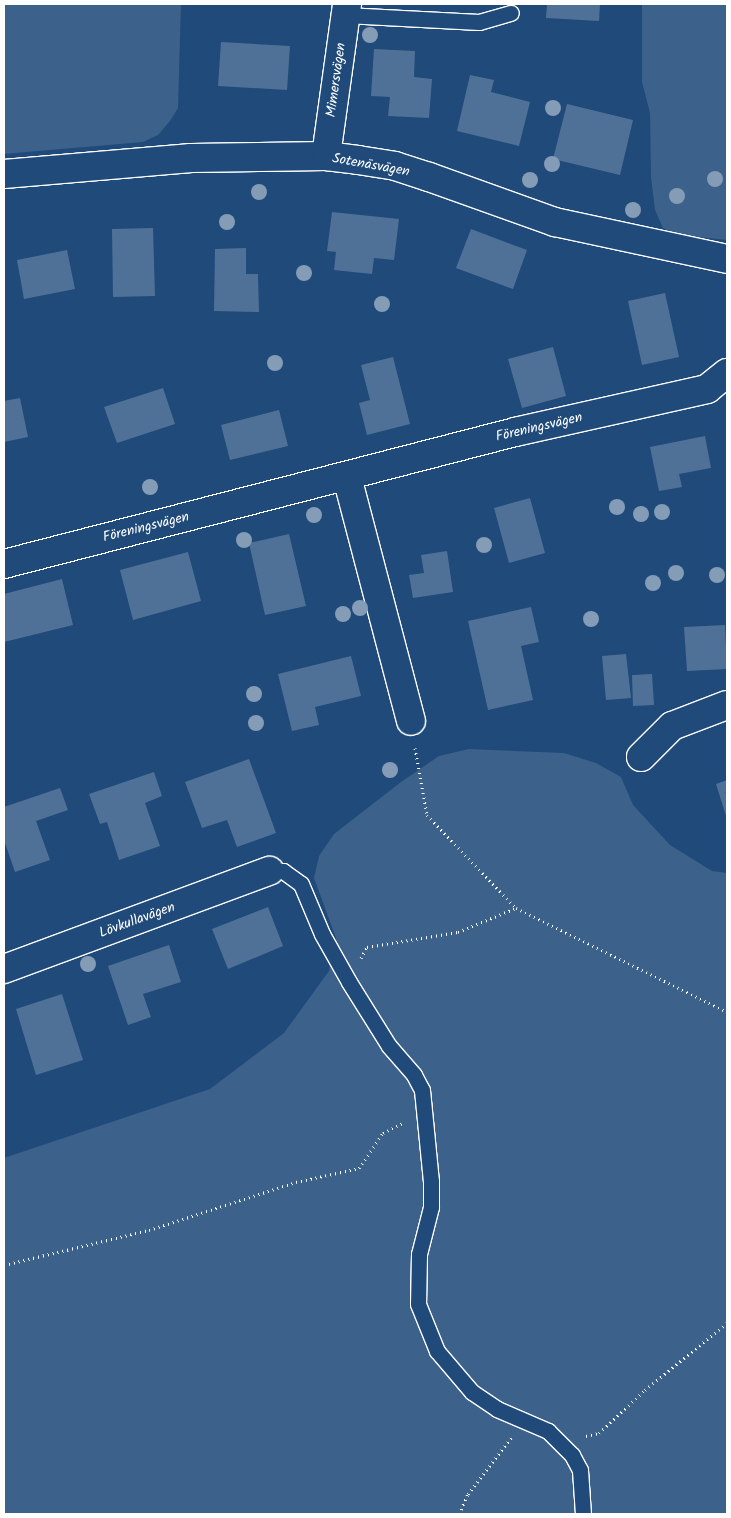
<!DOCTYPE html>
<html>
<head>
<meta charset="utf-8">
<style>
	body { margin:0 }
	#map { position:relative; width:731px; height:1518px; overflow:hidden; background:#1f4a7a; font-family:Kalam,sans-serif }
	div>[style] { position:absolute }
	.green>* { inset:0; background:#3c618b }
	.building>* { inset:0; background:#507197 }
	.path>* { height:3px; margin-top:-1.5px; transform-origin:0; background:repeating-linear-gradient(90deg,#fff 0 1px,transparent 0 5px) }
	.roads { filter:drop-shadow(1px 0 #fff) drop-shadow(-1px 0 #fff) drop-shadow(0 1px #fff) drop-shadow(0 -1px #fff) }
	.service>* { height:15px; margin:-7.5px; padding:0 7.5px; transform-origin:7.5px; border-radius:7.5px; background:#1f4a7a }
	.minor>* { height:28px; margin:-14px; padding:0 14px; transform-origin:14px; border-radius:14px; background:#1f4a7a }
	.trees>* { width:16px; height:16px; margin:-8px; border-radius:50%; background:#859cb6 }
	span { translate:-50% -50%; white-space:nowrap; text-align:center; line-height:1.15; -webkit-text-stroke:4.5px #1f4a7a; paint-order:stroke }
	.street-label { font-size:14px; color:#fff }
	.frame { position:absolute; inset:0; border:5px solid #fff; pointer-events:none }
</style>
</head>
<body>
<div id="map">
	<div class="green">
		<i style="clip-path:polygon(4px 4px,181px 4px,178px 108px,170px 121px,158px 135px,143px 142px,4px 154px)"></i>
		<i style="clip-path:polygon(642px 4px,727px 4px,727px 240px,678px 235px,663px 228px,655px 210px,651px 177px,650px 113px,642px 82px)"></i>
		<i style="clip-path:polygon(469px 749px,564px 753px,596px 763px,621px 777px,633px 805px,670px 845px,712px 871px,727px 873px,727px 1514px,4px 1514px,4px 1158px,210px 1089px,284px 1033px,329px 971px,336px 938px,314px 878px,319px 856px,334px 834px,401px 782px,439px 756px)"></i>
	</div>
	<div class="building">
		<i style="clip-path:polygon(547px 4px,600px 4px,599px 21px,546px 18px)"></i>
		<i style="clip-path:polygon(221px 42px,290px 46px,287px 90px,218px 86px)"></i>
		<i style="clip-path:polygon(374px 49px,415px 51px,414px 77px,432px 79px,429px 118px,388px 116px,390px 97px,371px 96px)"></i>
		<i style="clip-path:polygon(470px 75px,494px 80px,491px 92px,530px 102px,519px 146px,457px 131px)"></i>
		<i style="clip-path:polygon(567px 104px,633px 120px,620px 175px,553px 159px)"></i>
		<i style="clip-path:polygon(332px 212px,399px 219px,394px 260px,374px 258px,372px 274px,334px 270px,336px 252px,327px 251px)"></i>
		<i style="clip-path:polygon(153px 228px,155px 296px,113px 297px,112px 229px)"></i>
		<i style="clip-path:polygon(471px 229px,527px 250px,513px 289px,456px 268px)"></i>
		<i style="clip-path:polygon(246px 248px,246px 274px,258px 274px,259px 312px,214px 311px,215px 249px)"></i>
		<i style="clip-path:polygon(67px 250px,75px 289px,24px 299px,17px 260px)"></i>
		<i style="clip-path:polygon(665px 293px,679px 357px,642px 365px,628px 301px)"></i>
		<i style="clip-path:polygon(553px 347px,566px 396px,522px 408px,508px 359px)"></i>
		<i style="clip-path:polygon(393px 357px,410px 424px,367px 435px,359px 403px,370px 400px,361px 365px)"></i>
		<i style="clip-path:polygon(163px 388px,175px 424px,117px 443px,104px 407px)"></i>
		<i style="clip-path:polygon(20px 398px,28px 437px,4px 442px,4px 401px)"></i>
		<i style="clip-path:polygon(279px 410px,288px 446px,230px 460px,221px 425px)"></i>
		<i style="clip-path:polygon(705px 436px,711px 468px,679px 474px,682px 487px,659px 491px,650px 447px)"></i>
		<i style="clip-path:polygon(530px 498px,545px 553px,509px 563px,494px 508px)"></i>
		<i style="clip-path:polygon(289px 534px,306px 606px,265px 615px,249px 543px)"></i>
		<i style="clip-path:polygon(447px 551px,453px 592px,413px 598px,409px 575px,424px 573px,421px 555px)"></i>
		<i style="clip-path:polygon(188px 552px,201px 601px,133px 620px,120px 570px)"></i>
		<i style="clip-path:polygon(62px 579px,73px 625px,4px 642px,4px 594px)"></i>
		<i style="clip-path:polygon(531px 607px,539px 642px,521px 646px,533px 700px,488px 710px,468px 621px)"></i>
		<i style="clip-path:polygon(725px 625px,727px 669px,687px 671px,684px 627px)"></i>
		<i style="clip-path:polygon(626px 654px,631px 698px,606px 700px,602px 656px)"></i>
		<i style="clip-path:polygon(351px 656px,361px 696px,315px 707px,319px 725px,292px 731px,278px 674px)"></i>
		<i style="clip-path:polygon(652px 674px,654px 705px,633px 706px,632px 675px)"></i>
		<i style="clip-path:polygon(249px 759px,276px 833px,237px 847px,227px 820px,202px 828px,185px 782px)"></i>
		<i style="clip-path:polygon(154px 772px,162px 796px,145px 803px,160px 846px,119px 860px,107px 822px,100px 824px,89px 794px)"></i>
		<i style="clip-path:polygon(727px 780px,727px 819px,716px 784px)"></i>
		<i style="clip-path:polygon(60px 788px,68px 810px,36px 821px,50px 860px,15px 872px,4px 840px,4px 807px)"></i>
		<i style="clip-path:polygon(268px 907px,283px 946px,228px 969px,212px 929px)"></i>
		<i style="clip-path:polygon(169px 945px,181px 982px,143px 994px,151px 1017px,128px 1025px,108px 966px)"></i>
		<i style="clip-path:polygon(62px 994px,83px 1060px,36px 1075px,16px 1009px)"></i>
	</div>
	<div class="path">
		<i style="left:415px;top:748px;width:68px;rotate:79.8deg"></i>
		<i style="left:427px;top:815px;width:129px;rotate:46.3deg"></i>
		<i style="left:516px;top:908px;width:235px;rotate:26.2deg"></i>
		<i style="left:361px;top:958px;width:13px;rotate:-61deg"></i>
		<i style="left:367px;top:947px;width:92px;rotate:-9.4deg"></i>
		<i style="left:458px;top:932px;width:63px;rotate:-22.5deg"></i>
		<i style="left:4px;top:1265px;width:149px;rotate:-13.6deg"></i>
		<i style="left:149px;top:1230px;width:155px;rotate:-18.1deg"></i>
		<i style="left:296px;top:1182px;width:65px;rotate:-12.5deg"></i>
		<i style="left:359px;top:1168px;width:42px;rotate:-55.6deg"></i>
		<i style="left:383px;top:1133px;width:22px;rotate:-27deg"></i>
		<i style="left:586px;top:1436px;width:13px;rotate:-13deg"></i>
		<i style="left:599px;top:1433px;width:63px;rotate:-43.1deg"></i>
		<i style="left:645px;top:1390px;width:106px;rotate:-39.3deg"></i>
		<i style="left:459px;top:1514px;width:22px;rotate:-66deg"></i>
		<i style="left:468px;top:1494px;width:71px;rotate:-52.5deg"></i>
	</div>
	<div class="roads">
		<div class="service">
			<i style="left:345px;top:15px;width:134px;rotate:3deg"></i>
			<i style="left:479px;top:22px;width:33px;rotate:-16deg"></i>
			<i style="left:269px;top:871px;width:14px"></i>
			<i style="left:283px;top:871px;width:22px;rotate:36deg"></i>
			<i style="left:301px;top:884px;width:54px;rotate:67.2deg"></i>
			<i style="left:322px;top:934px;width:55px;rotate:60.6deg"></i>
			<i style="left:349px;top:982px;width:75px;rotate:58deg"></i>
			<i style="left:389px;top:1046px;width:38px;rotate:49deg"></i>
			<i style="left:414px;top:1075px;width:17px;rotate:62deg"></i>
			<i style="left:422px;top:1090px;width:91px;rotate:84.4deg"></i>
			<i style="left:431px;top:1181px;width:26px;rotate:90deg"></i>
			<i style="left:431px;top:1207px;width:49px;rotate:104.3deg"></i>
			<i style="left:419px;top:1254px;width:50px;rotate:91.1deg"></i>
			<i style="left:418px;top:1304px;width:51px;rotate:68deg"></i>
			<i style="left:437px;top:1351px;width:54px;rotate:49.5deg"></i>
			<i style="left:472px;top:1392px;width:30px;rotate:34deg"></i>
			<i style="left:497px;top:1409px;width:56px;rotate:23.3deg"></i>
			<i style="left:548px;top:1431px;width:34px;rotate:45deg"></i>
			<i style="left:572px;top:1455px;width:17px;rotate:62deg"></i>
			<i style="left:580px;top:1470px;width:44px;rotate:86.1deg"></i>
		</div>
		<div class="minor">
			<i style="left:326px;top:156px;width:153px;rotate:-82.1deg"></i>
			<i style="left:4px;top:174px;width:188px;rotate:-4.9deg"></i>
			<i style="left:191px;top:158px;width:135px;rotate:-0.8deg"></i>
			<i style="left:326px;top:156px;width:32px;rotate:7deg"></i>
			<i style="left:358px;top:160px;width:37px;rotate:9deg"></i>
			<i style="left:395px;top:166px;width:36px;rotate:18deg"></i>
			<i style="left:429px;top:177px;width:134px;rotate:19.7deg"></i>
			<i style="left:555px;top:222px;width:176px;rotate:12.1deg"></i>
			<i style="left:347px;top:477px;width:252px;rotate:75.3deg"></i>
			<i style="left:4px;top:564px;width:528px;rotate:-14.48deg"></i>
			<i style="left:515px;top:432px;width:197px;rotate:-12.6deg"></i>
			<i style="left:707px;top:389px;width:26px;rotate:-39deg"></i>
			<i style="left:641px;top:757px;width:44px;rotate:-45deg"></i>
			<i style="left:672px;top:726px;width:59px;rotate:-20.9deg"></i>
			<i style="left:4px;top:969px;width:283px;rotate:-20.3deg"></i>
		</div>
	</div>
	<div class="trees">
		<i style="left:370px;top:35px"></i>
		<i style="left:553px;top:108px"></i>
		<i style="left:552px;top:164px"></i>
		<i style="left:715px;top:179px"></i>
		<i style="left:530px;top:180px"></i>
		<i style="left:259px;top:192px"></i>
		<i style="left:677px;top:196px"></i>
		<i style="left:633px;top:210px"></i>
		<i style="left:227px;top:222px"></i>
		<i style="left:304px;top:273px"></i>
		<i style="left:382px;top:304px"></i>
		<i style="left:275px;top:363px"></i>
		<i style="left:150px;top:487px"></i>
		<i style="left:617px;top:507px"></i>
		<i style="left:662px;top:512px"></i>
		<i style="left:641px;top:514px"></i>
		<i style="left:314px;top:515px"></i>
		<i style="left:244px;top:540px"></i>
		<i style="left:484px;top:545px"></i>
		<i style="left:676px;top:573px"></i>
		<i style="left:717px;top:575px"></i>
		<i style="left:653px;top:583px"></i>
		<i style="left:360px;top:608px"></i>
		<i style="left:343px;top:614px"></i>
		<i style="left:591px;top:619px"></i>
		<i style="left:254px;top:694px"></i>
		<i style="left:256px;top:723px"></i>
		<i style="left:390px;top:770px"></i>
		<i style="left:88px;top:964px"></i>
	</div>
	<div class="street-label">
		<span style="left:336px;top:80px;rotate:-82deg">Mimersvägen</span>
		<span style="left:371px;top:165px;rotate:10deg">Sotenäsvägen</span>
		<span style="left:539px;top:427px;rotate:-13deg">Föreningsvägen</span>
		<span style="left:146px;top:527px;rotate:-14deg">Föreningsvägen</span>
		<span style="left:137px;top:920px;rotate:-20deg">Lövkullavägen</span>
	</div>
	<div class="frame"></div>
</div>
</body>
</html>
